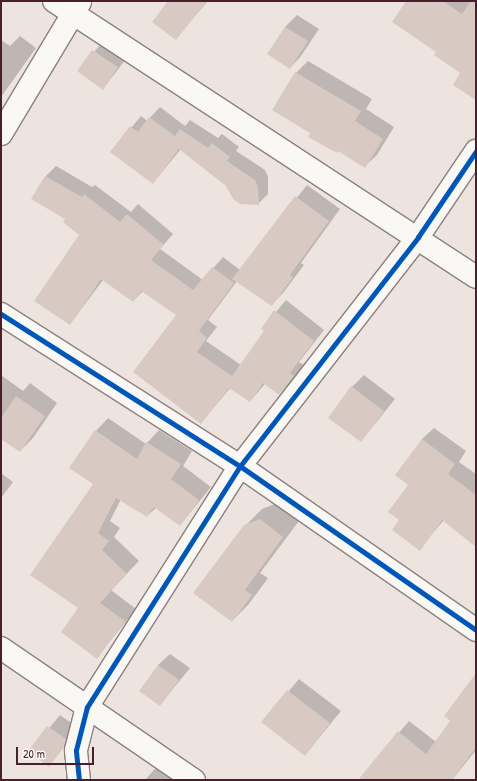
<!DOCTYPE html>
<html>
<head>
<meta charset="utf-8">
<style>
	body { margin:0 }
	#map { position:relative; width:477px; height:781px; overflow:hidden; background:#eee4df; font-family:"Patrick Hand",sans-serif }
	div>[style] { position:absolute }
	.shadow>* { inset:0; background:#0003 }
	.building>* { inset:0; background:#d8c9c3 }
	.roads { filter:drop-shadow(1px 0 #8c7f7f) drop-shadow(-1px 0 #8c7f7f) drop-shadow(0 1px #8c7f7f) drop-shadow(0 -1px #8c7f7f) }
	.minor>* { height:22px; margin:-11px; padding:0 11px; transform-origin:11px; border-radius:11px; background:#f9f8f5 }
	.cycleway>* { height:5px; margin:-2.5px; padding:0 2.5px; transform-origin:2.5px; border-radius:2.5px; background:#0057b8 }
	span { translate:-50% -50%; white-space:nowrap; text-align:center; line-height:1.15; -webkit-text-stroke:3px #fdfcf7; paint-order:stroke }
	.frame { position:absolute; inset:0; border:2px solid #4a1f2b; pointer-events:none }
	.scale { position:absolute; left:16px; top:747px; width:78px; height:18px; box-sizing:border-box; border:2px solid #4a1f2b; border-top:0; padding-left:5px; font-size:12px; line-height:14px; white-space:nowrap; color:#4a1f2b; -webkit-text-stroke:3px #fdfcf7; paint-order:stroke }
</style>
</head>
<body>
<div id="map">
	<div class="shadow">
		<i style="clip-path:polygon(170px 1px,208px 1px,175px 39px)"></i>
		<i style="clip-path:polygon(407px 1px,476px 1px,476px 99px,462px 73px,438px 52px)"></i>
		<i style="clip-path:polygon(297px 15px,319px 29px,301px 56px,290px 68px,269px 54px,285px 27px)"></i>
		<i style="clip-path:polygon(20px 36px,36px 48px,1px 97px,1px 40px,10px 46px)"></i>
		<i style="clip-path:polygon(105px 39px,129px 55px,103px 89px,78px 71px)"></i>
		<i style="clip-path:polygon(308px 61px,372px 99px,366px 109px,394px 127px,377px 155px,365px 166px,273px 110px,296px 73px)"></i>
		<i style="clip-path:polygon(160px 107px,185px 126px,190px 120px,218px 138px,222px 134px,239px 147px,236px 151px,265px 170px,268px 176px,268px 194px,258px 204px,227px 185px,181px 149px,153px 183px,111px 152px,141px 116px,147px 121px)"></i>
		<i style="clip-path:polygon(56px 166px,92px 187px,95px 185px,131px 212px,138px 204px,173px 234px,160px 249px,203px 280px,223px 257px,240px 270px,307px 185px,340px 209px,301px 263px,304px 265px,283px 293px,271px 305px,237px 281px,208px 320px,217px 327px,206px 341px,241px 365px,265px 331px,262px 329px,286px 300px,324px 330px,299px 362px,304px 365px,290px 383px,279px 394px,265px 384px,250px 401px,231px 387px,201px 423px,177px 315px,143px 291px,133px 301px,103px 280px,70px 324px,81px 234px,66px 219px,46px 176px)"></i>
		<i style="clip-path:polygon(1px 375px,23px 391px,30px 383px,57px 403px,33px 438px,20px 451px,1px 437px)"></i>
		<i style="clip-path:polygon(364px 375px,395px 399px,361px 441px,352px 387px)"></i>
		<i style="clip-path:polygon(108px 418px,146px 444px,159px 430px,192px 451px,183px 466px,211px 487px,180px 525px,156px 508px,147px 516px,121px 499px,110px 521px,120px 528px,114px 537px,139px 561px,111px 590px,136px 609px,97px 657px,80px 608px,95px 484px,96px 431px)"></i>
		<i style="clip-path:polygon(434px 428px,466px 451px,459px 462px,476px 474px,476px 545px,444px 520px,419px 549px,401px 520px,422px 439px)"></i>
		<i style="clip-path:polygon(1px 473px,13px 482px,1px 498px)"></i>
		<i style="clip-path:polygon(277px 503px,299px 521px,260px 573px,268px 578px,248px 605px,232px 621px,245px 526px,262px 509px)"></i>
		<i style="clip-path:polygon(170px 654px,190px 668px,160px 705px,158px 665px)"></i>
		<i style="clip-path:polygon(476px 676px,476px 750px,452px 780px,359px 780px,409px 721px,436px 742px,452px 720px)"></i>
		<i style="clip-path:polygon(299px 679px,341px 711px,305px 755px,263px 722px)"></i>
		<i style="clip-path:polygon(60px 715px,77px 727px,75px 734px,49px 765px,30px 751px)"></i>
		<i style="clip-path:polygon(162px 761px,185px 780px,145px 780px)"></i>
	</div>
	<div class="building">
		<i style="clip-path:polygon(168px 1px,207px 1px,176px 40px,152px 22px)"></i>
		<i style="clip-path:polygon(406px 1px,443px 1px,462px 14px,471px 1px,476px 1px,476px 100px,453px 85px,460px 73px,434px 55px,436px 52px,392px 22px)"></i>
		<i style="clip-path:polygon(285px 27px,308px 41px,290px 69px,267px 54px)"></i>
		<i style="clip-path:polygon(92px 50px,118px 67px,103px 90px,77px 71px)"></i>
		<i style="clip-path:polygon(295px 72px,361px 111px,355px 121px,383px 139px,365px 168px,338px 151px,337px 153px,308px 137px,310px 133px,272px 110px)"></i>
		<i style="clip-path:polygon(149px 117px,175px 136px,180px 129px,208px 148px,212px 143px,230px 157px,227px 161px,255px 180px,258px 187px,259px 205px,240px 204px,233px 199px,226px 186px,179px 149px,153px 184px,110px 152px,130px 126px,138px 132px)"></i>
		<i style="clip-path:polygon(45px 176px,82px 197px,84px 194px,120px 222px,127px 214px,164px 245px,151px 260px,193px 290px,212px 267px,234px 283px,199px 331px,207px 338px,197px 352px,232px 376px,264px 331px,261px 329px,274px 310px,314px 341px,290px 373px,294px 376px,279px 395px,263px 383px,250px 402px,229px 388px,201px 424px,133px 372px,176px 315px,141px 291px,133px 302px,101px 279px,70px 325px,34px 301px,79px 235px,63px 222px,65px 219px,31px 199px)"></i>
		<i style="clip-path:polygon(295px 196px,329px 221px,290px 275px,293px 277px,272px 306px,232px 279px)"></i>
		<i style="clip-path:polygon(351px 386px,384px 411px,361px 442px,328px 418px)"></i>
		<i style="clip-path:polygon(16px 396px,45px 416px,20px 452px,1px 439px,1px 418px)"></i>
		<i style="clip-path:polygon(95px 430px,137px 459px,146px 442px,181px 464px,171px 479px,199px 500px,180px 526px,154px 507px,147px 517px,116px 498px,98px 533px,109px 541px,102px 550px,127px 574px,100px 603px,125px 621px,97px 659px,61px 632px,78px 608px,30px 575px,93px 484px,69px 468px)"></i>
		<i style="clip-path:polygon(422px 439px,455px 464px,448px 474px,476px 495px,476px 547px,442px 520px,420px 551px,392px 530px,399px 520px,388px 512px,408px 485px,395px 475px)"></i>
		<i style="clip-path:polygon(260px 519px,283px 537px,245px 590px,252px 595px,232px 622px,193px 593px,244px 525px)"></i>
		<i style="clip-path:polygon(158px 665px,179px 680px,160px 706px,139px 691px)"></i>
		<i style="clip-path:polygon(476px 673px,476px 747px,452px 780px,358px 780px,398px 731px,426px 754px,450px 721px,444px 716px)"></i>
		<i style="clip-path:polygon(287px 690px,330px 723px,305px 756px,261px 722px)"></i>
		<i style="clip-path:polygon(47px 726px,66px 739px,64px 747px,49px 767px,28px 751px)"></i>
	</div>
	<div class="roads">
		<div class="minor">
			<i style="left:54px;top:1px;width:504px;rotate:33.19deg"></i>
			<i style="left:1px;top:134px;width:154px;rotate:-59.1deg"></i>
			<i style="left:1px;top:314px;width:283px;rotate:32.5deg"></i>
			<i style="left:240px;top:466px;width:287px;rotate:34.8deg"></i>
			<i style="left:1px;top:648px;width:234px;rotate:34.4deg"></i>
			<i style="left:79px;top:780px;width:30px;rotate:-96deg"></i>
			<i style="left:76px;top:750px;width:44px;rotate:-75.7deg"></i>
			<i style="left:87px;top:707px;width:285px;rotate:-57.6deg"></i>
			<i style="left:240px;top:466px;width:290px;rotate:-52.1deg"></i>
			<i style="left:418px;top:237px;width:104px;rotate:-56deg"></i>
		</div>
	</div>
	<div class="cycleway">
		<i style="left:1px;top:314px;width:283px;rotate:32.5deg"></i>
		<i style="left:240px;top:466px;width:287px;rotate:34.8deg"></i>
		<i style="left:79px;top:780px;width:30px;rotate:-96deg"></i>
		<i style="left:76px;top:750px;width:44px;rotate:-75.7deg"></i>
		<i style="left:87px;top:707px;width:285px;rotate:-57.6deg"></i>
		<i style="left:240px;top:466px;width:290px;rotate:-52.1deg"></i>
		<i style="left:418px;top:237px;width:104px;rotate:-56deg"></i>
	</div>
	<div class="frame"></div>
	<div class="scale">20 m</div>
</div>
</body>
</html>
